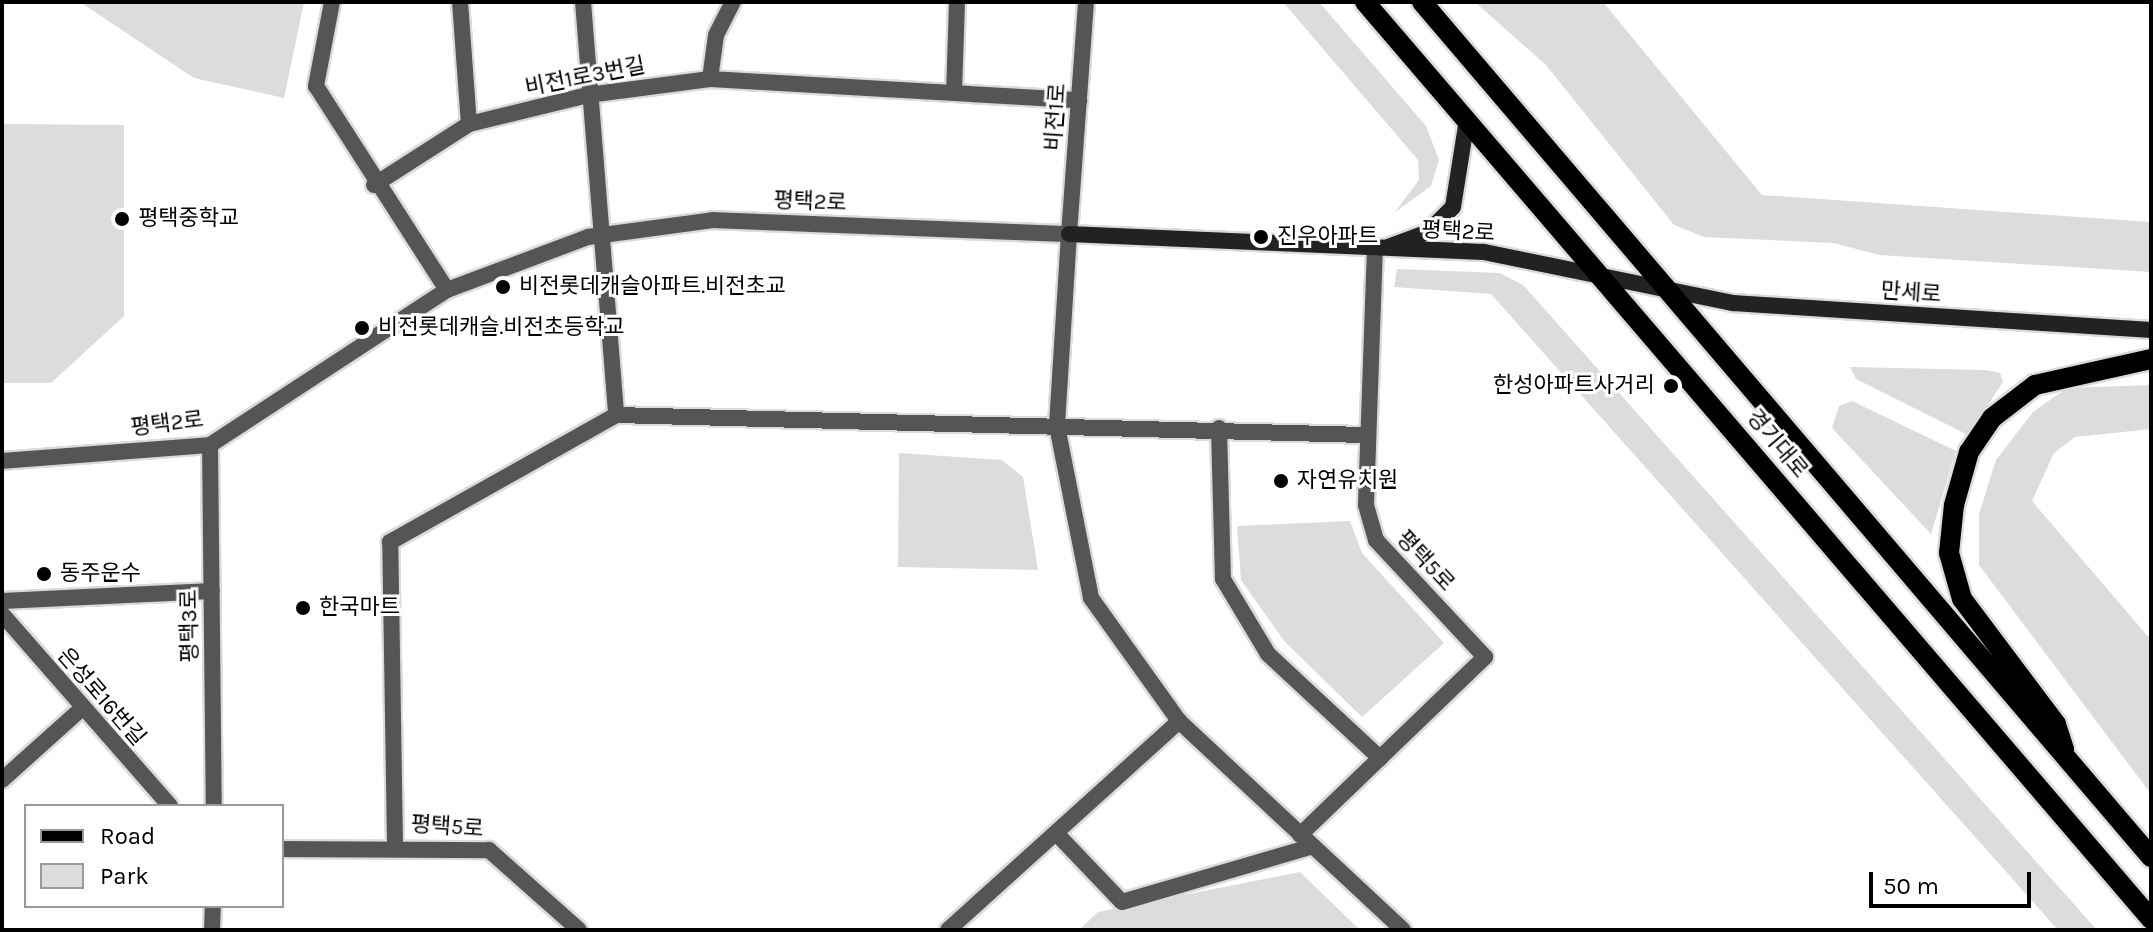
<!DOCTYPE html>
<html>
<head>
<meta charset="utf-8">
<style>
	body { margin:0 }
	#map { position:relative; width:2153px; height:932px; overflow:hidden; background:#fff; font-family:Karla,"Noto Sans KR",sans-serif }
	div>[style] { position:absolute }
	.green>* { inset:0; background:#dcdcdc }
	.roads { filter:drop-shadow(2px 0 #dbdbdb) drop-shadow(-2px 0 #dbdbdb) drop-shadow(0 2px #dbdbdb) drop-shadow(0 -2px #dbdbdb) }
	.minor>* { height:16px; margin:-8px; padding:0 8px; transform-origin:8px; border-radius:8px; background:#555 }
	.tertiary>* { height:16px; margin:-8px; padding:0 8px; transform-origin:8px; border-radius:8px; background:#555 }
	.secondary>* { height:16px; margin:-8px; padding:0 8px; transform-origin:8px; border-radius:8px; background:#222 }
	.primary>* { height:20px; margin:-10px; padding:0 10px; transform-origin:10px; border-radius:10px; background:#000 }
	.dots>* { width:22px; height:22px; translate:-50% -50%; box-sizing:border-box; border:4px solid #fff; border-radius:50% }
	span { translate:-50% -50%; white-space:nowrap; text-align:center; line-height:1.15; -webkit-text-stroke:6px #fff; paint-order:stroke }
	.street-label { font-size:22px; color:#000 }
	.poi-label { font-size:22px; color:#000 }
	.left { translate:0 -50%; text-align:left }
	.right { translate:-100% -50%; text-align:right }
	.frame { position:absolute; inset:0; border:4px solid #000; pointer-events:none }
	.legend { position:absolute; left:24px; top:804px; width:260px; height:104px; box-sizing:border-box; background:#fff; border:2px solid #999; margin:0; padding:10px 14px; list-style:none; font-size:24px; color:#000 }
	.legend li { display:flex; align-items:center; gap:16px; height:40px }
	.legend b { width:40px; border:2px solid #999 }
	.scale { position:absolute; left:1869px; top:872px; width:162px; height:36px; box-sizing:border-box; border:4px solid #000; border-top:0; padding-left:10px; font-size:24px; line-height:28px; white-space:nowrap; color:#000; -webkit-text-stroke:6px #fff; paint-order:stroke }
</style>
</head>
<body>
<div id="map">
	<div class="green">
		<i style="clip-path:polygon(80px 2px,304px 2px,284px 98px,194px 78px)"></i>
		<i style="clip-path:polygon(1283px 2px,1319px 2px,1426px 126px,1439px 160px,1431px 186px,1395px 212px,1419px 180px,1418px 160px)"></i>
		<i style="clip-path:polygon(1475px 2px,1603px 2px,1762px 195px,2151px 222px,2151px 272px,1879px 255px,1834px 243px,1704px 237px,1674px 225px,1546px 65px)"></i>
		<i style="clip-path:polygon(2px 124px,124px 125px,124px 316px,51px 383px,2px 383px)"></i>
		<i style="clip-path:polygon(1397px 269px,1500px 273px,1523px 285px,2097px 930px,2058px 930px,1491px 294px,1394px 287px)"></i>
		<i style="clip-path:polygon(1850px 367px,1986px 370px,2000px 373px,2003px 382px,1968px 435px,1856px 379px)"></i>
		<i style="clip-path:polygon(2151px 385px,2151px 429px,2075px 437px,2054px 453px,2032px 501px,2151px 640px,2151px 794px,1979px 565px,1979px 514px,1996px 460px,2033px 412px,2067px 388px)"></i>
		<i style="clip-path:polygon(1852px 401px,1956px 451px,1931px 534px,1832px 428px,1839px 406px)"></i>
		<i style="clip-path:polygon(899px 453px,1002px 460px,1023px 477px,1038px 570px,898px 567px)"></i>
		<i style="clip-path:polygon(1350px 521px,1362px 553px,1444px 643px,1362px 717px,1285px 642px,1241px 580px,1237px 526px)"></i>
		<i style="clip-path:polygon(1300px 872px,1360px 930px,1079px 930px,1098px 912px)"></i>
	</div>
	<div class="roads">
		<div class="minor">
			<i style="left:332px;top:2px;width:86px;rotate:100.8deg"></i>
			<i style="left:316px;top:86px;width:242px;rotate:57.3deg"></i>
			<i style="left:460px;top:2px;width:122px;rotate:85.8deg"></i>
			<i style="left:583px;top:2px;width:414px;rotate:85.4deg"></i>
			<i style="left:710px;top:79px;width:44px;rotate:-82.2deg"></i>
			<i style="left:716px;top:35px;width:37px;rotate:-63deg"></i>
			<i style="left:954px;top:93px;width:91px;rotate:-88.1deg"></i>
			<i style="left:374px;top:185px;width:113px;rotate:-32.7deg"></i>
			<i style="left:469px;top:124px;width:122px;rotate:-13.7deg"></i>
			<i style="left:588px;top:95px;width:123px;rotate:-7.5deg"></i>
			<i style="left:710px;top:79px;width:370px;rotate:3.3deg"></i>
			<i style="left:1069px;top:234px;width:233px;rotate:-85.8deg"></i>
			<i style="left:1219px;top:428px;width:151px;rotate:88.5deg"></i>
			<i style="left:1223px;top:579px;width:87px;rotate:59deg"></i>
			<i style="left:1268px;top:654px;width:153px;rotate:42.9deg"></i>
			<i style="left:2px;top:601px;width:210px;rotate:-2.7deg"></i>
			<i style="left:2px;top:614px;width:255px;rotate:48.8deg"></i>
			<i style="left:2px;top:780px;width:105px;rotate:-41.9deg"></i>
			<i style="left:1056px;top:833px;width:95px;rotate:46.3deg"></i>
			<i style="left:1122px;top:902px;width:199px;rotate:-16.3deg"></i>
			<i style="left:1300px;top:835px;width:257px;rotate:-43.9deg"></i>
			<i style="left:1485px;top:657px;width:160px;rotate:-133deg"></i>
			<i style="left:1376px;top:540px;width:37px;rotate:-106deg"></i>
			<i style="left:1366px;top:504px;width:254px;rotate:-88deg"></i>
			<i style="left:395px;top:845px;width:303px;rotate:-90.9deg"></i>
			<i style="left:390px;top:542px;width:259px;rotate:-29.3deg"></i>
			<i style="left:616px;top:415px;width:751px;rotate:1.53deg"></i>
			<i style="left:282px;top:849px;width:207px;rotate:0.3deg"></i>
			<i style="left:489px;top:850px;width:120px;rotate:41.6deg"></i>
			<i style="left:948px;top:930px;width:312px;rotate:-42.1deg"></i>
		</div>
		<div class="tertiary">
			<i style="left:210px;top:445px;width:361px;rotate:89.4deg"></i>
			<i style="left:2px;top:461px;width:209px;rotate:-4.4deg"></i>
			<i style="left:210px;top:445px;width:283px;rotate:-33.2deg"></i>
			<i style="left:447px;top:290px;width:151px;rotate:-20.6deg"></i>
			<i style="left:588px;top:237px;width:126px;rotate:-7.7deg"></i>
			<i style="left:713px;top:220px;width:356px;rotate:2.3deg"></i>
			<i style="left:1069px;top:234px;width:192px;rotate:93.6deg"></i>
			<i style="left:1057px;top:426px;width:175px;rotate:78.8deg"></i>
			<i style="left:1091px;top:598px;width:151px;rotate:54.4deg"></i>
			<i style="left:1179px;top:721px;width:306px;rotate:43deg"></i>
			<i style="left:212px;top:930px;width:24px;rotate:-88deg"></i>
		</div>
		<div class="secondary">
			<i style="left:1069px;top:234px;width:415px;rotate:2.5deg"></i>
			<i style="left:1484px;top:252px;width:254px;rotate:11.6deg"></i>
			<i style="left:1733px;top:303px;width:419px;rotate:3.7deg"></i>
			<i style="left:1388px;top:247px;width:43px;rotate:-20.6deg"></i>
			<i style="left:1428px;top:232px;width:35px;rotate:-45deg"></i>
			<i style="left:1453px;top:207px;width:88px;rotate:-80.9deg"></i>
		</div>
		<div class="primary">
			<i style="left:1365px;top:2px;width:1208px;rotate:49.4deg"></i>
			<i style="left:1422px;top:2px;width:1124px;rotate:49.55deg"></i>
			<i style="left:2064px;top:749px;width:26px;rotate:-108deg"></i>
			<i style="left:2056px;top:724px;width:156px;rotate:-126.9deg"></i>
			<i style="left:1962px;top:599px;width:48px;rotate:-105.8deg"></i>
			<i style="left:1949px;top:553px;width:48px;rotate:-84.1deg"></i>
			<i style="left:1954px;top:505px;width:55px;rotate:-74.2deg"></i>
			<i style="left:1969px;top:452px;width:41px;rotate:-55.9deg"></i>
			<i style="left:1992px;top:418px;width:54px;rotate:-37.5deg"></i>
			<i style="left:2035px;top:385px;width:119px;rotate:-12.6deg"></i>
		</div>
	</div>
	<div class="dots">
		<i style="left:122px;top:219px;background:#000"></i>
		<i style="left:1261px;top:237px;background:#000"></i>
		<i style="left:503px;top:287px;background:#000"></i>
		<i style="left:362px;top:328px;background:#000"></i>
		<i style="left:1671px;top:386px;background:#000"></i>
		<i style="left:1281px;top:481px;background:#000"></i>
		<i style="left:44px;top:574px;background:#000"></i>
		<i style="left:303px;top:608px;background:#000"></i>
	</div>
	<div class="street-label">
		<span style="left:585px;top:77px;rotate:-11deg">비전1로3번길</span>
		<span style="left:1056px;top:117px;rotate:-86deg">비전1로</span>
		<span style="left:810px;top:202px;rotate:2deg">평택2로</span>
		<span style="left:1458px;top:232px;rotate:3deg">평택2로</span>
		<span style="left:1911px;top:293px;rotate:4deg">만세로</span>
		<span style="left:167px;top:424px;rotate:-7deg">평택2로</span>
		<span style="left:1777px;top:444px;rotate:50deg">경기대로</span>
		<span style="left:1425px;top:561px;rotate:47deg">평택5로</span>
		<span style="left:190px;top:626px;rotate:-91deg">평택3로</span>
		<span style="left:101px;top:697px;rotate:49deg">은성로16번길</span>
		<span style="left:447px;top:827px;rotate:4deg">평택5로</span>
	</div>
	<div class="poi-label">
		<span class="left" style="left:138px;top:219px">평택중학교</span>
		<span class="left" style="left:1277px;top:237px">진우아파트</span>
		<span class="left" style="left:519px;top:287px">비전롯데캐슬아파트.비전초교</span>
		<span class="left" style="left:378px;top:328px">비전롯데캐슬.비전초등학교</span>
		<span class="right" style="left:1655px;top:386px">한성아파트사거리</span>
		<span class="left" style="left:1297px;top:481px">자연유치원</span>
		<span class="left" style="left:60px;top:574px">동주운수</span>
		<span class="left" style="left:319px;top:608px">한국마트</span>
	</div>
	<div class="frame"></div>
	<ul class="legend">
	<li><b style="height:10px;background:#000"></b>Road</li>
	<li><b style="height:22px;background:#dcdcdc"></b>Park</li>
	</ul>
	<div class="scale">50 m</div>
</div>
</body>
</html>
